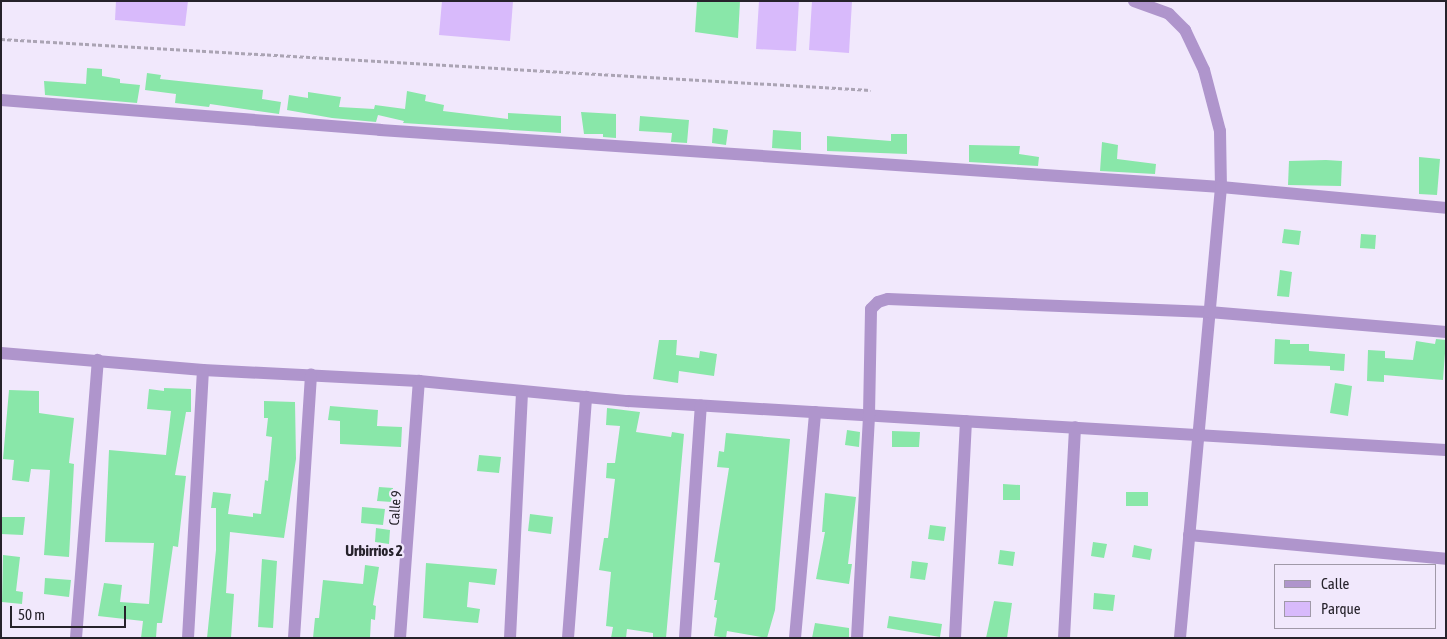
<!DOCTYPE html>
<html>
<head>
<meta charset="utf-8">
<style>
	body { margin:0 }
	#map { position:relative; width:1447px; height:639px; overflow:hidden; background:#f1e8fc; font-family:"Asap Condensed",sans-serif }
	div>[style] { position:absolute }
	.green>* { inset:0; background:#d8bafb }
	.building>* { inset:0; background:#89e7a9 }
	.path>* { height:2.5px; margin-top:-1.25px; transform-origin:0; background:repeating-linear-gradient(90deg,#aba4b4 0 4px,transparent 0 6.5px) }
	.street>* { height:12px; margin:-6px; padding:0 6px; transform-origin:6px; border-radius:6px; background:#af95cc }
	span { translate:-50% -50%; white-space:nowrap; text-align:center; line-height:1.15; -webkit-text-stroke:4.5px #f1e8fc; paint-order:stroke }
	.street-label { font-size:14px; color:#26222b }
	.neighbourhood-label { font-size:15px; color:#26222b; font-weight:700 }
	.frame { position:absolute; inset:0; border:2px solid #26222b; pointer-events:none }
	.legend { position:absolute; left:1274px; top:564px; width:162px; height:65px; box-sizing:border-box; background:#f1e8fc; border:1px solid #a099a8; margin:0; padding:6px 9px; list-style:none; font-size:15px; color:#26222b }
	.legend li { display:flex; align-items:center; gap:10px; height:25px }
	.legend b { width:25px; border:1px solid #a099a8 }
	.scale { position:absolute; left:10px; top:606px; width:116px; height:22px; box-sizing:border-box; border:2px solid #26222b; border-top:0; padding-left:6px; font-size:15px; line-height:18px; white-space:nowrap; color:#26222b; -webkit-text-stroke:4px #f1e8fc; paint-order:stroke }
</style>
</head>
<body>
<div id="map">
	<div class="green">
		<i style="clip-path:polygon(116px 1px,188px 1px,185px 26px,115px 20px)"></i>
		<i style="clip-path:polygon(442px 1px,513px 1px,510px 41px,439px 35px)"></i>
		<i style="clip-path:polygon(759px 1px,799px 1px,796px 51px,756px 49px)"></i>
		<i style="clip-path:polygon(812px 1px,852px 1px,849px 53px,809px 50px)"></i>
	</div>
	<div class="building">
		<i style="clip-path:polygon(697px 1px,740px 1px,738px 38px,695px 32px)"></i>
		<i style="clip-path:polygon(87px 68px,102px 69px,102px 76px,120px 79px,120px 83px,140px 85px,137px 103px,45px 95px,44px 81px,86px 84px)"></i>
		<i style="clip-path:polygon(147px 73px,161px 75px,160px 79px,263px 90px,262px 99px,281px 102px,279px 114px,210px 104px,209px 107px,175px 103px,176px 94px,145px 90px)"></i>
		<i style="clip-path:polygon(407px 91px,426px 95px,425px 101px,444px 105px,443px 111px,508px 119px,508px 113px,561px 116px,561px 133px,403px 123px,404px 121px,378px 115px,376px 122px,332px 118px,287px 110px,289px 95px,308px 98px,308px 92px,341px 97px,339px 107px,374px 109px,375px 105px,405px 109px)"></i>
		<i style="clip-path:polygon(581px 112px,616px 114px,616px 138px,603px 137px,603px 134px,584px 134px)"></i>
		<i style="clip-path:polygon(640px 116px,689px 120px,687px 143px,671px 142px,672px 133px,639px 131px)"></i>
		<i style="clip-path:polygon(713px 128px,728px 130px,726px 145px,712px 143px)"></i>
		<i style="clip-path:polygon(773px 130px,801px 132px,801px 150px,772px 148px)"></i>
		<i style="clip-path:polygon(891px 134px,907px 134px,907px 154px,827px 151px,827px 136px,891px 141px)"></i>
		<i style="clip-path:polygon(1102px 142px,1118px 145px,1117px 159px,1156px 164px,1155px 174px,1100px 171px)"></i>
		<i style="clip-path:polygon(969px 145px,1020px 146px,1019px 154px,1039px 157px,1038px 166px,969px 162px)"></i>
		<i style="clip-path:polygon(1419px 157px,1440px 159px,1437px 195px,1419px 194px)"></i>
		<i style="clip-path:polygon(1326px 160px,1342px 161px,1341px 186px,1288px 185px,1289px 161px)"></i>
		<i style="clip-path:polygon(1284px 229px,1301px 231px,1299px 245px,1282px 243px)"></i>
		<i style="clip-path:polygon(1361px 234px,1376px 235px,1375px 249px,1360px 248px)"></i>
		<i style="clip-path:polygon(1280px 270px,1292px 272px,1289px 297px,1277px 296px)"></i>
		<i style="clip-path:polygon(1275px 339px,1290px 340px,1290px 344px,1309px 344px,1309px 351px,1345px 354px,1344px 371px,1330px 370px,1330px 366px,1274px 364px)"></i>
		<i style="clip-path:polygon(1436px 339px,1446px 340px,1443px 380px,1384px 375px,1384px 382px,1367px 381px,1368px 350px,1385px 351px,1385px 358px,1413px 360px,1416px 341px,1435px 344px)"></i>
		<i style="clip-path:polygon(659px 340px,677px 340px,676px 355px,699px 358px,700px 351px,717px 354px,714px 376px,679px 371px,678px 383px,653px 379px)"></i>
		<i style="clip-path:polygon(1335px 383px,1352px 386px,1348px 416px,1330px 413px)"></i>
		<i style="clip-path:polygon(164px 388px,191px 389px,191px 412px,186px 412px,175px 475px,186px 476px,178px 547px,173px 546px,162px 623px,157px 623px,156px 638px,141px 638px,143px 621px,98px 616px,104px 583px,122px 585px,120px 602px,149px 604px,154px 543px,105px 542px,109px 450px,166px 455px,171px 411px,147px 409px,149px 389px,164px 391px)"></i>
		<i style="clip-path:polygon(9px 390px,39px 391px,39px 413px,74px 418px,69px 463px,74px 464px,69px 557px,44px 555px,50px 470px,31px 469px,29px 482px,12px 480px,14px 460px,3px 459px)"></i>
		<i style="clip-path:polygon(264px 401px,295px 402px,296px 459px,284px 538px,230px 532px,226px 593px,234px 594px,231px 638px,207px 638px,216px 550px,216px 508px,211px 508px,213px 492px,231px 494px,228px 514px,253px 517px,253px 513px,261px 514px,265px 480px,268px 481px,272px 437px,266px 436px,268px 418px,264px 418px)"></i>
		<i style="clip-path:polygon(330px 406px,378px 410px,377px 426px,402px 427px,401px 447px,340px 444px,340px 421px,328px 420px)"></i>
		<i style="clip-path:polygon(607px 408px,640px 412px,636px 432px,671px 437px,672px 432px,684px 434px,666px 638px,653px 638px,653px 633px,627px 629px,626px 638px,611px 638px,613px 627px,606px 626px,611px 572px,599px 570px,604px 538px,608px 538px,615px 479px,606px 478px,607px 463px,615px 463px,620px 426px,606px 425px)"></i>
		<i style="clip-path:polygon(847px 430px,860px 432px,859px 447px,845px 445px)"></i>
		<i style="clip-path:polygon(892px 431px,920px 432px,919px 447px,892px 447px)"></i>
		<i style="clip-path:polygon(726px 433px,790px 439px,775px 610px,767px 638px,727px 631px,726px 638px,714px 636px,717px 618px,714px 617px,717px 600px,714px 600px,720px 563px,714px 562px,729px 468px,717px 467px,719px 451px,724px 452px)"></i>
		<i style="clip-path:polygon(479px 455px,501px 457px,499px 473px,477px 471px)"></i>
		<i style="clip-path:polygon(1003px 484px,1020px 485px,1020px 500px,1003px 500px)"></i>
		<i style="clip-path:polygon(379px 487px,393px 488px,392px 502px,377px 501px)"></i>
		<i style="clip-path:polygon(1126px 492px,1148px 492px,1148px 506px,1126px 506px)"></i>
		<i style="clip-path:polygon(825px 493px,856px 497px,848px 564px,852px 564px,849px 584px,816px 579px,825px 532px,822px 532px)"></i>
		<i style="clip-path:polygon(362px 507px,385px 509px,383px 525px,361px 523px)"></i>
		<i style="clip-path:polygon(530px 514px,553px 517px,551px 534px,528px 531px)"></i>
		<i style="clip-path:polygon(1px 517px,25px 517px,23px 535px,1px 534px)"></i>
		<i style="clip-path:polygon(930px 525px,946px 527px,944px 541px,928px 539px)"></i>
		<i style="clip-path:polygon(376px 528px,390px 530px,389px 544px,375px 542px)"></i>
		<i style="clip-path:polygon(1093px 542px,1107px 544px,1104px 558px,1091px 556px)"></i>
		<i style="clip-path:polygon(1134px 545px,1152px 549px,1150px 560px,1132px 557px)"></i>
		<i style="clip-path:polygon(1000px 550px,1015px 552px,1013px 566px,998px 564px)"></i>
		<i style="clip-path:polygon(3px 555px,20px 557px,16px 591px,23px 592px,22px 604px,2px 602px)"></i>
		<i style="clip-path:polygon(262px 559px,277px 561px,273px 628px,258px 627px)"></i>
		<i style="clip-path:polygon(912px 561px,928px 563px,925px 580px,910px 578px)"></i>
		<i style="clip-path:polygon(426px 563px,497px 569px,495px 585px,469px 582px,467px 607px,480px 609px,478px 623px,423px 618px)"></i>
		<i style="clip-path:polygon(365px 565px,379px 567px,373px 605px,376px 606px,375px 620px,371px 619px,370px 638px,313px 638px,315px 618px,319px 618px,323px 580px,363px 584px)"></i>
		<i style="clip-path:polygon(45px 578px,71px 580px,69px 597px,44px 594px)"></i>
		<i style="clip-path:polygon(1094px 593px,1115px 595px,1113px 611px,1093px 609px)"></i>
		<i style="clip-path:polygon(994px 601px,1012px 603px,1007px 638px,986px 638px)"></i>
		<i style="clip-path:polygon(889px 616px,942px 624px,940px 637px,887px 628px)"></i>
		<i style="clip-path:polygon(815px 623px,849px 628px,849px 638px,812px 638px)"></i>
	</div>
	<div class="path">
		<i style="left:1px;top:39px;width:871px;rotate:3.35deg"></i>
	</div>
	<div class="street">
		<i style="left:1134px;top:1px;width:37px;rotate:20deg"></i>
		<i style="left:1169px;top:14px;width:23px;rotate:45deg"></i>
		<i style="left:1185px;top:30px;width:44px;rotate:64.6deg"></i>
		<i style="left:1204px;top:70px;width:63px;rotate:75.3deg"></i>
		<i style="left:1220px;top:131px;width:56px;rotate:89deg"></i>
		<i style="left:1221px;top:187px;width:453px;rotate:95.2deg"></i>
		<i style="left:1px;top:100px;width:380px;rotate:4.5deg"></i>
		<i style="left:380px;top:130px;width:843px;rotate:3.88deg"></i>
		<i style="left:1221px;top:187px;width:226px;rotate:5.3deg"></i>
		<i style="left:1px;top:353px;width:203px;rotate:4.8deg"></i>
		<i style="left:203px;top:370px;width:216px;rotate:2.9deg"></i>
		<i style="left:419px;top:381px;width:210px;rotate:5.5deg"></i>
		<i style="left:628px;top:401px;width:819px;rotate:3.43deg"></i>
		<i style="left:1189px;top:535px;width:258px;rotate:5.3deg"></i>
		<i style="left:76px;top:638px;width:279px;rotate:-85.5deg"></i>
		<i style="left:188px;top:638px;width:268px;rotate:-86.8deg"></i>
		<i style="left:294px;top:638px;width:264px;rotate:-86.3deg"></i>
		<i style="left:400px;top:638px;width:258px;rotate:-85.8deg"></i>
		<i style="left:510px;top:638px;width:246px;rotate:-87.2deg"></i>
		<i style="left:568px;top:638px;width:242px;rotate:-85.7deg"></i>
		<i style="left:685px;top:638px;width:233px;rotate:-86.1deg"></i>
		<i style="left:795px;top:638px;width:227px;rotate:-84.9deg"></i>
		<i style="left:857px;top:638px;width:223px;rotate:-86.9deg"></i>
		<i style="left:869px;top:415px;width:106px;rotate:-88.9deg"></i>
		<i style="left:871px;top:309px;width:10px;rotate:-45deg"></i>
		<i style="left:878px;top:302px;width:10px;rotate:-17deg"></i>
		<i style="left:888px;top:299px;width:321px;rotate:2.3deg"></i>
		<i style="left:1209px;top:312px;width:238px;rotate:4.8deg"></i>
		<i style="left:955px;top:638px;width:217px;rotate:-87.1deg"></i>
		<i style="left:1064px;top:638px;width:211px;rotate:-87deg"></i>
	</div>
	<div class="street-label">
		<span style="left:395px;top:508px;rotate:-86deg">Calle 9</span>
	</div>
	<div class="neighbourhood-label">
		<span style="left:374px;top:551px">Urbirrios 2</span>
	</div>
	<div class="frame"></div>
	<ul class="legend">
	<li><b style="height:6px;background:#af95cc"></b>Calle</li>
	<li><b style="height:14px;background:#d8bafb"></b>Parque</li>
	</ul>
	<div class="scale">50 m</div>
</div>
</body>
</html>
